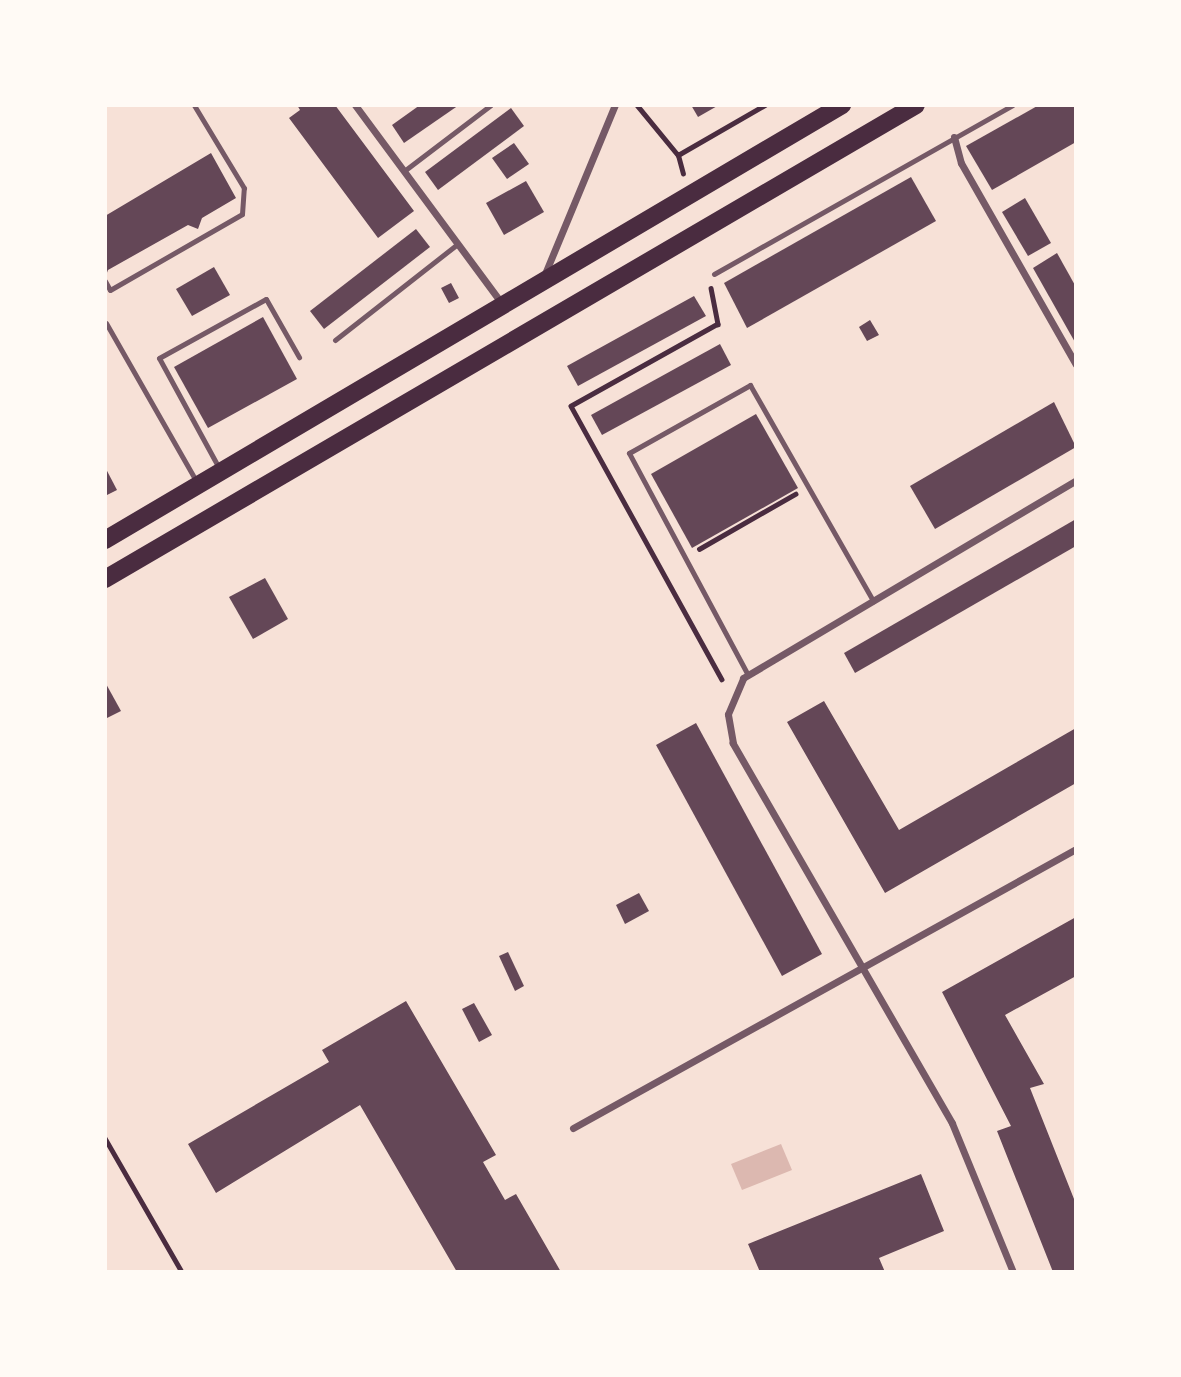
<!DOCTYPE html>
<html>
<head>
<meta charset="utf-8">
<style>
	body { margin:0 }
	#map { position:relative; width:1181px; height:1377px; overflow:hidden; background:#f7e1d7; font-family:"PT Sans",sans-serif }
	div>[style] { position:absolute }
	.water>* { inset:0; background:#dcb8b0 }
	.building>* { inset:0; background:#644757 }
	.path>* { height:4.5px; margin:-2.25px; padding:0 2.25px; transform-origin:2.25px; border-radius:2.25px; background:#4a2c40 }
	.service>* { height:5px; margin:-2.5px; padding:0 2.5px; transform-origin:2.5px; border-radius:2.5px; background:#755966 }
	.minor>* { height:7px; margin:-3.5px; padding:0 3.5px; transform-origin:3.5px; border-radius:3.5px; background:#755966 }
	.primary>* { height:18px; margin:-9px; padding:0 9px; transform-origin:9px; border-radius:9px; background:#4a2c40 }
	span { translate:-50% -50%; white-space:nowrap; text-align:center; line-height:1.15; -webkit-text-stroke:6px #fffaf5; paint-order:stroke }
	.frame { position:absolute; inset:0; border:107px solid #fffaf5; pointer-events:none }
</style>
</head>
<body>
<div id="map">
	<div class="water">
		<i style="clip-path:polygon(781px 1144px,792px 1170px,742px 1190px,731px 1164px)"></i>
	</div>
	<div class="building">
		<i style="clip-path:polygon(297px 105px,335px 105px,414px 211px,378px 238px,289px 118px,300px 110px)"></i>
		<i style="clip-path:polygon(420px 105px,459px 105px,404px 143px,392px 125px)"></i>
		<i style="clip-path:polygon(691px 105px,719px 105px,698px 117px)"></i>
		<i style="clip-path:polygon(1039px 105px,1076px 105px,1076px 142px,992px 190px,966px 146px)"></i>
		<i style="clip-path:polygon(511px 108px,524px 126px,438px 190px,425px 172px)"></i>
		<i style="clip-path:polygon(514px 143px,529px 164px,507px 179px,492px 158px)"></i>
		<i style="clip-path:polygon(211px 153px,236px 198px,202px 218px,198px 229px,188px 225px,108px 270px,105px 278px,105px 216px)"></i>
		<i style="clip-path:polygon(911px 177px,936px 221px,747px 328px,724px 283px)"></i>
		<i style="clip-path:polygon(526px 181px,544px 212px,504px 235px,486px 203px)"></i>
		<i style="clip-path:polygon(1025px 198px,1051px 243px,1028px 256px,1002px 212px)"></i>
		<i style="clip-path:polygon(416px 229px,430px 247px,324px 329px,310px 311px)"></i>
		<i style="clip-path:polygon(1057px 253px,1076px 287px,1076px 344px,1033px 268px)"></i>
		<i style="clip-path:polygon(214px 267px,230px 295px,192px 316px,176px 289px)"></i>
		<i style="clip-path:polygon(451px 283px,459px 298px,449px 303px,441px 288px)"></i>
		<i style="clip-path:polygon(694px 296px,706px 316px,578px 386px,567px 366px)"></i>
		<i style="clip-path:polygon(263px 317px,297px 379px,208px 428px,174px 367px)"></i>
		<i style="clip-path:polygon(870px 320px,879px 335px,867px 341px,859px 327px)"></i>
		<i style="clip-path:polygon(720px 344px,731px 365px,602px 435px,591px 415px)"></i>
		<i style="clip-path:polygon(1054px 402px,1076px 447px,935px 529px,910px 486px)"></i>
		<i style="clip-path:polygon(756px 414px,798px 488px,692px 548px,651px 474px)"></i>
		<i style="clip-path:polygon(105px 467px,117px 490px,105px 496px)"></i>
		<i style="clip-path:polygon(1076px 519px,1076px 546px,855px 673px,844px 653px)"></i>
		<i style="clip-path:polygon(265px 578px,288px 619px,253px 639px,229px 597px)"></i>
		<i style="clip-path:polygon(105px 682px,121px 711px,105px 719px)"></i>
		<i style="clip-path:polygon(824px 701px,899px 830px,1076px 728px,1076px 783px,885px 893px,787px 722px)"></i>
		<i style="clip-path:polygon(696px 723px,822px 954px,782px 976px,656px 745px)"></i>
		<i style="clip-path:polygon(639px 893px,649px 911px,625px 924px,616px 905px)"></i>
		<i style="clip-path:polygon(1076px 917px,1076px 976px,1005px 1015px,1044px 1084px,1030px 1088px,1076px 1204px,1076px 1272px,1053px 1272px,997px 1131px,1011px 1126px,942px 992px)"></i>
		<i style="clip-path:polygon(508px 952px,524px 986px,515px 991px,499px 956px)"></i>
		<i style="clip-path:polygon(406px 1001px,496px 1155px,483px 1162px,505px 1200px,516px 1194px,561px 1272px,457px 1272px,360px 1105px,216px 1193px,188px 1144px,329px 1062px,322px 1050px)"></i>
		<i style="clip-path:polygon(474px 1003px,492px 1035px,479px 1042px,462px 1009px)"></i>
		<i style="clip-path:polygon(921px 1174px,944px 1231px,879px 1258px,885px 1272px,760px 1272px,748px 1244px)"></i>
	</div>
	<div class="path">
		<i style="left:637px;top:105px;width:65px;rotate:50.6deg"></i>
		<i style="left:683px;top:174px;width:20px;rotate:-105deg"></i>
		<i style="left:678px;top:155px;width:100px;rotate:-29.9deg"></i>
		<i style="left:711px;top:288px;width:37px;rotate:79deg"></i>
		<i style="left:718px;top:324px;width:168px;rotate:150.8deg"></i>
		<i style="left:571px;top:406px;width:312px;rotate:61.1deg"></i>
		<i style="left:699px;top:549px;width:111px;rotate:-29.8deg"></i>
		<i style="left:105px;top:1138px;width:155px;rotate:60.1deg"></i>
	</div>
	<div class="service">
		<i style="left:404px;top:171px;width:109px;rotate:-37.2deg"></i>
		<i style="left:714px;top:274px;width:343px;rotate:-29.5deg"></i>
		<i style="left:105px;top:281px;width:10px;rotate:61deg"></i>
		<i style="left:110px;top:290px;width:152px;rotate:-29.9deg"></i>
		<i style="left:242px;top:214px;width:26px;rotate:-86deg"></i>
		<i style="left:244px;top:188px;width:97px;rotate:-121.1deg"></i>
		<i style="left:106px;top:323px;width:182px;rotate:60.3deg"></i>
		<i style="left:335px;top:340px;width:154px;rotate:-38.1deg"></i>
		<i style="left:219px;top:468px;width:125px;rotate:-118.6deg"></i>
		<i style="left:159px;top:358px;width:122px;rotate:-28.9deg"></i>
		<i style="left:266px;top:299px;width:67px;rotate:60.4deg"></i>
		<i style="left:748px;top:675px;width:252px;rotate:-118.2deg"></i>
		<i style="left:629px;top:453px;width:139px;rotate:-29.3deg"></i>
		<i style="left:750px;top:385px;width:249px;rotate:60.3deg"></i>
	</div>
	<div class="minor">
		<i style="left:355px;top:105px;width:247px;rotate:53.5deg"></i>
		<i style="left:954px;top:137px;width:27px;rotate:75deg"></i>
		<i style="left:961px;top:163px;width:232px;rotate:60.3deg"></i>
		<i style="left:544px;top:276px;width:185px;rotate:-67.5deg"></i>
		<i style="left:573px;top:1128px;width:575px;rotate:-29.02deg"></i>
		<i style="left:1013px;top:1272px;width:161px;rotate:-112.3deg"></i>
		<i style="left:952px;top:1123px;width:439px;rotate:-120deg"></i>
		<i style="left:733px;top:743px;width:29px;rotate:-100deg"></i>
		<i style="left:728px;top:714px;width:39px;rotate:-67deg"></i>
		<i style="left:743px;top:678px;width:387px;rotate:-30.7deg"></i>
	</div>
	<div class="primary">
		<i style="left:105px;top:540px;width:856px;rotate:-30.55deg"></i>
		<i style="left:105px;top:579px;width:939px;rotate:-30.3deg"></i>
	</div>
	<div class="frame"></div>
</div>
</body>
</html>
